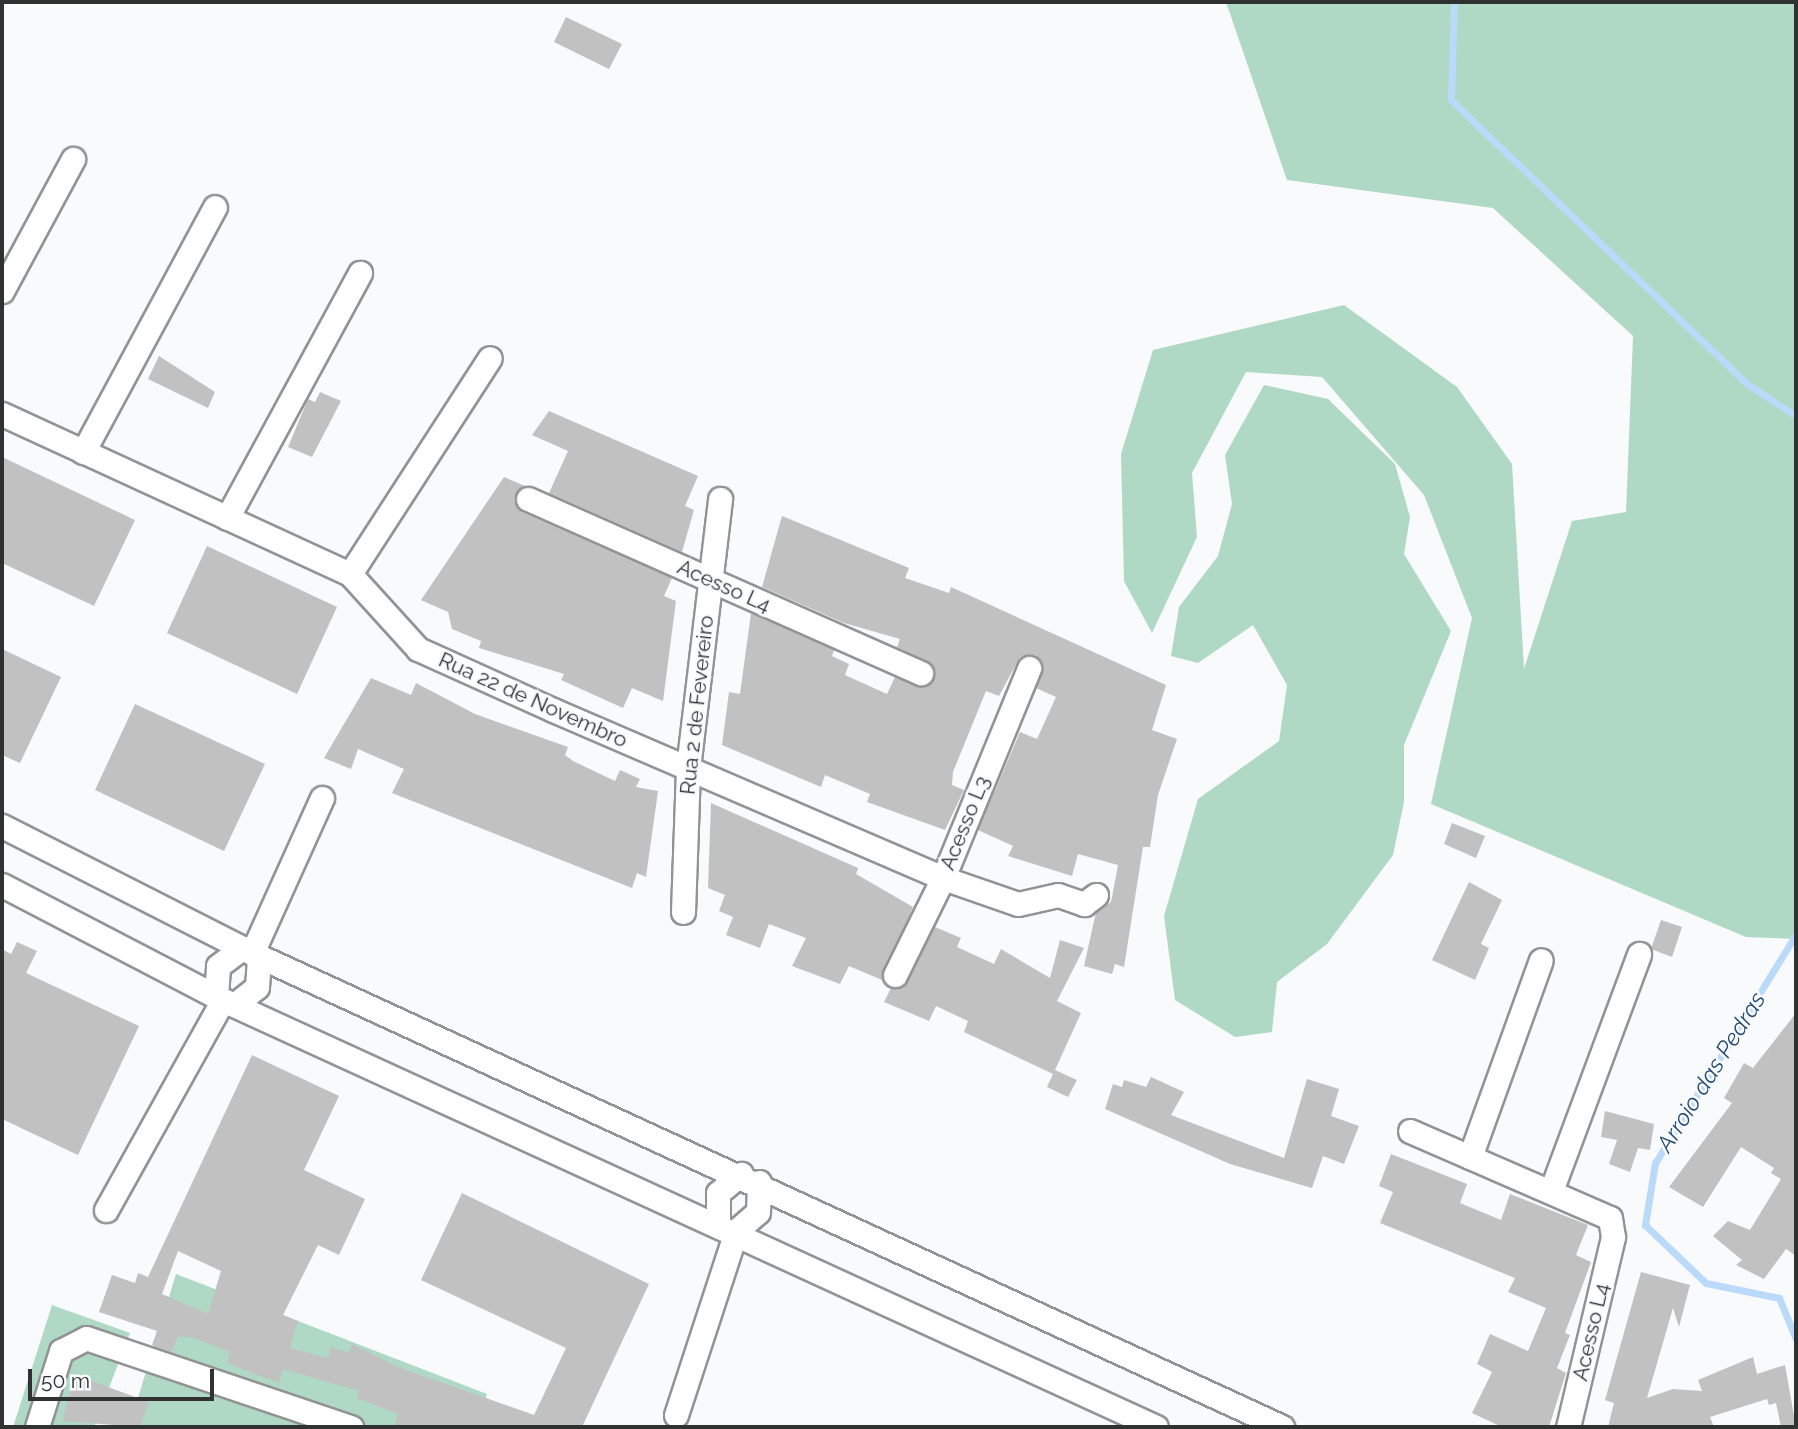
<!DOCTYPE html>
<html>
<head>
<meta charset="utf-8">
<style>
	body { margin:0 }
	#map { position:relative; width:1798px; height:1429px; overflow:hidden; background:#f9fafb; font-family:Raleway,sans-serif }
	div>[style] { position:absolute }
	.green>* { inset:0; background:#b0d9c5 }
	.stream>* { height:7px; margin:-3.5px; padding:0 3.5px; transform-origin:3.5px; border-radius:3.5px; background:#bbd9f8 }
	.building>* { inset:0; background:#c1c1c2 }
	.roads { filter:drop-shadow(2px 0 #929394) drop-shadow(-2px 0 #929394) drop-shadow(0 2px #929394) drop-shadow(0 -2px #929394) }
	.minor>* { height:23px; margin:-11.5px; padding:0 11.5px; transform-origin:11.5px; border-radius:11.5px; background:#fff }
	span { translate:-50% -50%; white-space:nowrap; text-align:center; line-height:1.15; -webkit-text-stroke:5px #f9fafb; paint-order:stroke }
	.street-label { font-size:21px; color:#303131 }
	.water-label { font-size:23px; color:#224c75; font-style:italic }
	.frame { position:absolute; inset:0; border:4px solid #303131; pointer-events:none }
	.scale { position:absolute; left:28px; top:1369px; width:186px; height:32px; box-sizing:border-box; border:4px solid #303131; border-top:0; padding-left:9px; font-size:21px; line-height:24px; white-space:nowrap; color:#303131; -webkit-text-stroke:5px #f9fafb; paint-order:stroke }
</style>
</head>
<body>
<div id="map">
	<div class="green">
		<i style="clip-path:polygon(1226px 2px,1796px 2px,1796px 939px,1746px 937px,1431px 804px,1472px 618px,1424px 495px,1322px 377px,1246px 372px,1192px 473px,1197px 537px,1152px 633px,1124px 581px,1121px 454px,1153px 350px,1344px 305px,1457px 387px,1512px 464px,1524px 669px,1572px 521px,1626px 512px,1633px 336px,1493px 208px,1287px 180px)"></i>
		<i style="clip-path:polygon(1264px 385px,1328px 399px,1395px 464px,1410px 517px,1404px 554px,1451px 631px,1404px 745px,1404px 802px,1393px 855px,1327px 944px,1277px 982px,1272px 1032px,1235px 1037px,1175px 1000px,1164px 916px,1198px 799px,1279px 741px,1287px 685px,1253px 625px,1198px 663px,1171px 656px,1179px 607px,1218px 556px,1232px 504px,1225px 455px)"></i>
		<i style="clip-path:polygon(176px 1274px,487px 1394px,476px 1427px,129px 1427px)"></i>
		<i style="clip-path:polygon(52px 1305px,130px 1333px,94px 1427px,13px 1427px)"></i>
	</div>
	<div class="stream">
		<i style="left:1454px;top:2px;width:98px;rotate:91.8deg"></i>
		<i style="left:1451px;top:100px;width:410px;rotate:43.8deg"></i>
		<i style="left:1747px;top:384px;width:59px;rotate:33.1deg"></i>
		<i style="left:1796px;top:934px;width:269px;rotate:121.6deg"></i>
		<i style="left:1655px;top:1163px;width:63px;rotate:99.2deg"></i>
		<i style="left:1645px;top:1225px;width:84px;rotate:43.6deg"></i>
		<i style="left:1706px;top:1283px;width:75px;rotate:11.6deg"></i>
		<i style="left:1779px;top:1298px;width:44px;rotate:67.5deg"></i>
	</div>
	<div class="building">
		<i style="clip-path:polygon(566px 17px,622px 44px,609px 69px,554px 42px)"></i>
		<i style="clip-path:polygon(159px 356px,215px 392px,208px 408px,148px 379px)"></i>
		<i style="clip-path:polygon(320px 392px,341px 401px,312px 457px,288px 447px,308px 399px,315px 402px)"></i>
		<i style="clip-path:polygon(549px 411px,698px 476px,685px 506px,694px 510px,682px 552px,549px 493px,568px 451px,532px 435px)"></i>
		<i style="clip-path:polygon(2px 457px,135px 520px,94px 606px,2px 563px)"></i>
		<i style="clip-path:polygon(504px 477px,525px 486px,514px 500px,522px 512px,672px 578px,664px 596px,676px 601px,663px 701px,632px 688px,623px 708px,561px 680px,564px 674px,479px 648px,481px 641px,452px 629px,448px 612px,421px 600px)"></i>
		<i style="clip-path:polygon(782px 516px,909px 568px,905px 578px,949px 593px,951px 587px,1166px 685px,1152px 730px,1177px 739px,1158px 795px,1150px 847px,1143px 847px,1124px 967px,1115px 964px,1112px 974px,1084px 966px,1096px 912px,1111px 902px,1118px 865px,1078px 854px,1072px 876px,1008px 856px,1013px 846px,978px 830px,1020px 732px,1037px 739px,1056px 697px,1036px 688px,1043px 667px,1035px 655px,1020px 657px,999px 696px,986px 691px,953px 772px,952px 785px,964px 790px,945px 830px,867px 802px,870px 794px,825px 775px,821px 787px,722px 745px,729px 692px,740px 694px,751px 613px,834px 650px,832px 656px,849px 664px,845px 675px,887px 694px,895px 677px,922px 687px,934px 678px,932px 664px,897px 647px,900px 639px,844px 623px,762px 587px)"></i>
		<i style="clip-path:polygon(207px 546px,337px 607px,297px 694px,167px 633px)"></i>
		<i style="clip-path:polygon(2px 649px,61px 677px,20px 763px,2px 755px)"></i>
		<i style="clip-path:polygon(371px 678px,411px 695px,416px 683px,475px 714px,568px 747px,565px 755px,573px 761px,615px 781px,620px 770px,640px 779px,636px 787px,658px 791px,646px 877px,637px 873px,632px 888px,392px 793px,404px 769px,358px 749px,351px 769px,324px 758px)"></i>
		<i style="clip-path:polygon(135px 704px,265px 764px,224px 851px,95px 790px)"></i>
		<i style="clip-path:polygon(711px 803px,858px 868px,856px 874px,913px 907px,882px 980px,849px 966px,840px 984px,792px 966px,806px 938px,769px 924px,760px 948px,726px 935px,733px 917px,719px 911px,725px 895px,708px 888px)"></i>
		<i style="clip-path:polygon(1452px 823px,1485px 836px,1476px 858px,1444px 844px)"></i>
		<i style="clip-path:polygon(1469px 882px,1502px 900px,1481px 944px,1489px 948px,1475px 980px,1432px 960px)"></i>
		<i style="clip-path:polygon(1661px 920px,1682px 927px,1672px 957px,1651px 949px)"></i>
		<i style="clip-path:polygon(935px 927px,961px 938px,957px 947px,994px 964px,1001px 949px,1050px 978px,1060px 940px,1084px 948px,1057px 1001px,1081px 1013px,1055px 1070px,1077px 1080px,1068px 1097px,1047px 1087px,1053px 1074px,964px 1032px,968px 1021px,936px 1006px,929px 1021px,884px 1002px,891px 988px,908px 981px)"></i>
		<i style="clip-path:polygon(17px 942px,37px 951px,26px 973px,139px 1026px,78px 1155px,2px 1119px,2px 949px,11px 954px)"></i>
		<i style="clip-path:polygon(1796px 1013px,1796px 1256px,1786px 1249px,1764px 1279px,1736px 1265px,1742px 1260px,1713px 1236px,1728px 1221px,1750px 1230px,1781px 1179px,1771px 1173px,1774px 1168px,1741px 1147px,1703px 1207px,1669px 1187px,1732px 1103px,1724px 1098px,1744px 1063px,1753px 1068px)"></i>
		<i style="clip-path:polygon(evenodd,252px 1055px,339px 1096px,304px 1170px,365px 1199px,339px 1255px,318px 1245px,283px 1315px,298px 1321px,290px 1348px,328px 1358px,331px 1347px,349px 1353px,352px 1344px,398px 1367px,534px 1415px,566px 1348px,421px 1280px,462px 1193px,649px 1284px,582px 1427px,394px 1427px,398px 1414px,357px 1398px,359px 1391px,283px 1369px,279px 1383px,227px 1363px,230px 1352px,193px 1338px,178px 1336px,172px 1352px,152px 1345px,157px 1331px,99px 1312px,112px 1275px,135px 1283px,138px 1273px,148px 1277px,252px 1055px,178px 1251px,221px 1271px,208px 1314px,162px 1294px,178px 1251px)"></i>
		<i style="clip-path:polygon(1151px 1077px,1184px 1092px,1171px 1115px,1284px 1158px,1307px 1079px,1339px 1089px,1331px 1116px,1359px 1126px,1344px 1164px,1323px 1156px,1312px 1188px,1230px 1164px,1105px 1109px,1113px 1084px,1122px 1087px,1124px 1080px,1146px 1087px)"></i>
		<i style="clip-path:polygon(1605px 1111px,1654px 1124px,1650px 1150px,1638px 1148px,1630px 1172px,1609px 1164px,1617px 1140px,1601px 1137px)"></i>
		<i style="clip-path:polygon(1391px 1154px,1467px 1184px,1460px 1203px,1501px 1220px,1510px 1194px,1588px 1225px,1576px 1255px,1591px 1262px,1565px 1333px,1570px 1335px,1557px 1368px,1566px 1373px,1549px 1427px,1502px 1427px,1472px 1413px,1492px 1372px,1477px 1364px,1490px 1334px,1528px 1351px,1546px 1308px,1508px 1292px,1515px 1278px,1380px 1223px,1393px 1192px,1379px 1186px)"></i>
		<i style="clip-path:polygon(1641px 1272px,1690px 1285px,1679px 1327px,1673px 1308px,1647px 1398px,1673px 1389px,1702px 1391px,1698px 1380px,1753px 1357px,1757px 1374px,1785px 1365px,1796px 1427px,1781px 1427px,1776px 1403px,1769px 1405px,1767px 1399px,1710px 1417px,1714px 1427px,1608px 1427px,1614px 1403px,1605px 1400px)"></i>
		<i style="clip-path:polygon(75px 1375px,149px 1402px,140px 1427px,62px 1421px)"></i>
	</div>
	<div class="roads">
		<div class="minor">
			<i style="left:2px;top:291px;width:150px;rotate:-61.7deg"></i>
			<i style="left:2px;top:414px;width:383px;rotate:24.7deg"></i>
			<i style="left:350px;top:574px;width:101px;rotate:47.8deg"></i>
			<i style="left:418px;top:649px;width:148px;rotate:24.3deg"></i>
			<i style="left:553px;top:710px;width:425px;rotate:23.3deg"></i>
			<i style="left:943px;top:878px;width:79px;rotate:19.1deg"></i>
			<i style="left:1018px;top:904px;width:41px;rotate:-12.7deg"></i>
			<i style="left:1058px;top:895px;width:28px;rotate:19deg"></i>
			<i style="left:1084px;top:904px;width:15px;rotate:-37deg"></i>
			<i style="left:83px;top:452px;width:278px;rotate:-61.7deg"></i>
			<i style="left:528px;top:499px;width:430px;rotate:23.9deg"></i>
			<i style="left:227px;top:518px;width:279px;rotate:-61.5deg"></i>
			<i style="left:350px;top:574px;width:257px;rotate:-57.1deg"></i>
			<i style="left:2px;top:826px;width:280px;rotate:26.9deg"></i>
			<i style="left:252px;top:953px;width:1134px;rotate:24.71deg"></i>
			<i style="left:2px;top:885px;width:249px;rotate:27.5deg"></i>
			<i style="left:223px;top:1000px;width:1026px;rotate:24.59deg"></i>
			<i style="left:683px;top:912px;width:144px;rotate:-88deg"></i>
			<i style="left:688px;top:768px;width:271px;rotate:-83.2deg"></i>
			<i style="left:252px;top:953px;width:170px;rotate:-65.7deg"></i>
			<i style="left:895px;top:975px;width:108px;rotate:-63.7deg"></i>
			<i style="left:943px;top:878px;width:227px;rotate:-67.7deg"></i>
			<i style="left:216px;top:996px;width:30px;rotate:-86deg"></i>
			<i style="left:218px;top:966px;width:30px;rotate:-37deg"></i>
			<i style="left:234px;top:1005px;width:29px;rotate:-38deg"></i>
			<i style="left:257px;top:987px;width:31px;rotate:-86deg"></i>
			<i style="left:1410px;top:1131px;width:218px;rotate:23.5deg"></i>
			<i style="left:1610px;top:1218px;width:19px;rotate:81deg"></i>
			<i style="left:1613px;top:1237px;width:195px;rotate:103.3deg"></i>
			<i style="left:1470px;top:1157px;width:209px;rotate:-70.2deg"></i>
			<i style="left:1551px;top:1191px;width:253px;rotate:-69.6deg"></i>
			<i style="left:106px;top:1210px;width:240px;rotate:-60.9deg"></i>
			<i style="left:718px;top:1222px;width:29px;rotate:-90deg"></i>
			<i style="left:718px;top:1193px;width:30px;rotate:-40deg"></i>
			<i style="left:676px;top:1415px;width:194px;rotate:-71.9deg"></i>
			<i style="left:736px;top:1231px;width:29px;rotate:-41deg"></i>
			<i style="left:758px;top:1212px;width:30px;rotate:-88deg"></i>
			<i style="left:37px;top:1427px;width:80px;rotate:-72.5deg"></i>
			<i style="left:61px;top:1351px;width:28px;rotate:-27deg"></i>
			<i style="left:86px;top:1338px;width:280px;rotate:18.6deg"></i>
		</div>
	</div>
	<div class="street-label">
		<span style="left:724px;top:586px;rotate:24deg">Acesso L4</span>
		<span style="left:533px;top:700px;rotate:24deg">Rua 22 de Novembro</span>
		<span style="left:697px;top:705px;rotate:-84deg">Rua 2 de Fevereiro</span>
		<span style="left:965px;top:823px;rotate:-68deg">Acesso L3</span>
		<span style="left:1591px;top:1332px;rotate:-77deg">Acesso L4</span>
	</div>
	<div class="water-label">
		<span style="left:1711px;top:1072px;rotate:-58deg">Arroio das Pedras</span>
	</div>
	<div class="frame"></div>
	<div class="scale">50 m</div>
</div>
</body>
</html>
